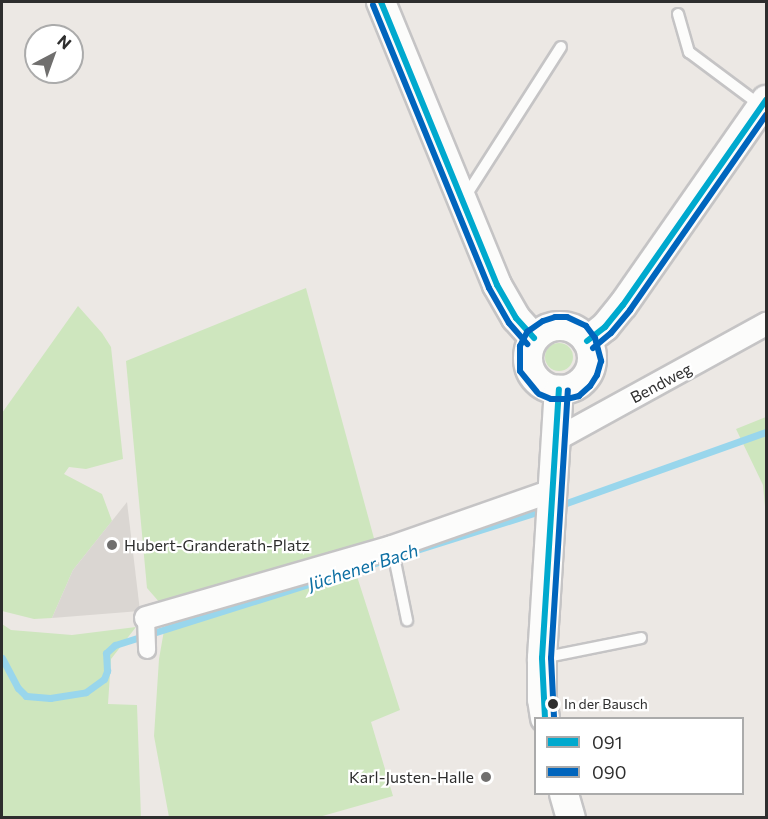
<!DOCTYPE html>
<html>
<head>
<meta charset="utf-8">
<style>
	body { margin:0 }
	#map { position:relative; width:768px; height:819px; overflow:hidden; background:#ece8e4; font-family:Commissioner,sans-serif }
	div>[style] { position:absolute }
	.green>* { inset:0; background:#cee6be }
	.round { border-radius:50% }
	.plaza>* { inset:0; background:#dad6d2 }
	.stream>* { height:7px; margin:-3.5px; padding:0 3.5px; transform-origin:3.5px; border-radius:3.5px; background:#99d6ec }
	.roads { filter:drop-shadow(2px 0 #c5c4c5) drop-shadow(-2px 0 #c5c4c5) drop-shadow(0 2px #c5c4c5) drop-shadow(0 -2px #c5c4c5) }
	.service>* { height:10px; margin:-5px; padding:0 5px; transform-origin:5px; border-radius:5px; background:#fcfcfb }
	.pedestrian>* { height:16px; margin:-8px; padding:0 8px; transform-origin:8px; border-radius:8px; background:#fcfcfb }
	.minor>* { height:22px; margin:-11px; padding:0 11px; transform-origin:11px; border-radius:11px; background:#fcfcfb }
	.tertiary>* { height:28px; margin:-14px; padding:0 14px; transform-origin:14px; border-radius:14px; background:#fcfcfb }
	.tertiary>.ring { margin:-14px; padding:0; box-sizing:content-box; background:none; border:28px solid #fcfcfb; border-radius:50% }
	.bus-1>* { height:6px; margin:-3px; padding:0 3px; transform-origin:3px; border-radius:3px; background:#00a9ce }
	.bus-2>* { height:6px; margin:-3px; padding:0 3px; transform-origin:3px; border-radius:3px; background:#0065bd }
	.dots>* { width:16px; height:16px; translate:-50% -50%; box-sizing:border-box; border:3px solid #fff; border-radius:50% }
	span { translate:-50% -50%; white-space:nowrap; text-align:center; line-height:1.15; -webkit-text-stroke:4.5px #fff; paint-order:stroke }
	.bus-label { font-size:14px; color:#2e2e2e }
	.left { translate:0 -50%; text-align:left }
	.street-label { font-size:16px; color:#2e2e2e }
	.poi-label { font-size:16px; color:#2e2e2e }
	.right { translate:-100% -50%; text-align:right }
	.water-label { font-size:18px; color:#0d6fa3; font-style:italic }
	.frame { position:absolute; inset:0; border:3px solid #2e2e2e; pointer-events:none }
	.legend { position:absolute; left:534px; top:717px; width:210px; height:78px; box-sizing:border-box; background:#fff; border:2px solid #ababab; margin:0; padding:8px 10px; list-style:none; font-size:18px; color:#2e2e2e }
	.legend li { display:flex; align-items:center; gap:12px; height:30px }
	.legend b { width:30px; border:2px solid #ababab }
	.north { position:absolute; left:24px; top:24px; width:60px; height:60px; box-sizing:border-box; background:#fff; border:2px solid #ababab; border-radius:50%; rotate:41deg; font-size:16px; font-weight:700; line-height:24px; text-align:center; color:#2e2e2e }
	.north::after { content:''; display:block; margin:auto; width:21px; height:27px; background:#706f6e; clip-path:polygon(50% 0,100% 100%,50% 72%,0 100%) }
</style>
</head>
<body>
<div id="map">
	<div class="green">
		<i style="clip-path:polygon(306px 288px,375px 542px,160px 603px,147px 588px,126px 361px)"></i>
		<i style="clip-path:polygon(78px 306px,102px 333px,111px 347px,123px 459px,86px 469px,69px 467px,64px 474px,102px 494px,112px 521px,73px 570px,52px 618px,34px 619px,2px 611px,2px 413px)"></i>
		<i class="round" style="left:545px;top:343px;width:28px;height:28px"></i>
		<i style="clip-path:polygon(766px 417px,766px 517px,763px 485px,736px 429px)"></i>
		<i style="clip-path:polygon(353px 564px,400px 710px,371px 722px,393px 796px,319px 817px,169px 817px,154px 736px,159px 659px,166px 619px)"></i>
		<i style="clip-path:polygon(2px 624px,11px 630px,72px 635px,136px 627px,111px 659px,108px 704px,137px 705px,141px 817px,2px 817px)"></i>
	</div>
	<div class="plaza">
		<i style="clip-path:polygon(127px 502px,140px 611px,52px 618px,73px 570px)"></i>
	</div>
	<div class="stream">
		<i style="left:558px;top:506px;width:221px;rotate:-19.6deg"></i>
		<i style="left:2px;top:658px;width:34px;rotate:62deg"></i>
		<i style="left:18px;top:688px;width:11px;rotate:45deg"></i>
		<i style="left:26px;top:696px;width:24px;rotate:5deg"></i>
		<i style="left:50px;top:698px;width:36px;rotate:-9deg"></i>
		<i style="left:86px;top:692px;width:22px;rotate:-36deg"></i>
		<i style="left:104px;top:679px;width:9px;rotate:-69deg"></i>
		<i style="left:107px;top:671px;width:18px;rotate:-93deg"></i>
		<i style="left:106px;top:653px;width:12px;rotate:-42deg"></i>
		<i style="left:115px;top:645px;width:450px;rotate:-17.5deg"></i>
	</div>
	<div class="roads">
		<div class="service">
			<i style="left:678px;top:14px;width:40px;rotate:74deg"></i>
			<i style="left:689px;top:52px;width:89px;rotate:36.7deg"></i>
			<i style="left:465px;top:197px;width:178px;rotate:-57.4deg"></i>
			<i style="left:392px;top:547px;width:75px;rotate:78.4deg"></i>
			<i style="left:542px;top:658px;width:101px;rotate:-11.4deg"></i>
		</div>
		<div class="pedestrian">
			<i style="left:146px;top:618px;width:32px;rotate:88deg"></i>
		</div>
		<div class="minor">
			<i style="left:555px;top:440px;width:241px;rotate:-28.8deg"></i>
			<i style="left:146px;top:618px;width:256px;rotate:-16.1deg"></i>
			<i style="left:392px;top:547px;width:170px;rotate:-19.3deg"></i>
		</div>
		<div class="tertiary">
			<i style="left:381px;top:2px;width:306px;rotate:67.7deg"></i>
			<i style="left:497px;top:285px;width:38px;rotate:60deg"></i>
			<i style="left:516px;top:318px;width:27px;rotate:48deg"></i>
			<i class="ring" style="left:528px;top:326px;width:36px;height:36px"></i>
			<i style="left:587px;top:341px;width:23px;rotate:-38deg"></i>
			<i style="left:605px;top:327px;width:28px;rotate:-51deg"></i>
			<i style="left:623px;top:305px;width:250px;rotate:-55.1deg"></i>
			<i style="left:545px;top:718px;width:19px;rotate:-99deg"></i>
			<i style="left:542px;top:699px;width:41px;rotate:-90deg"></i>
			<i style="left:542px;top:658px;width:269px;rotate:-86.4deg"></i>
			<i style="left:564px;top:794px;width:25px;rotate:74deg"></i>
		</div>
	</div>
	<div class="bus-1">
		<i style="left:381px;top:2px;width:306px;rotate:67.7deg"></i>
		<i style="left:497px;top:285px;width:38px;rotate:60deg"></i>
		<i style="left:516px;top:318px;width:27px;rotate:48deg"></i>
		<i style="left:587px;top:341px;width:23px;rotate:-38deg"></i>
		<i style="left:605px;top:327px;width:28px;rotate:-51deg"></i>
		<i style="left:623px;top:305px;width:250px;rotate:-55.1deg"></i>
		<i style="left:545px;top:718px;width:60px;rotate:-92.9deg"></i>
		<i style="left:542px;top:658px;width:269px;rotate:-86.4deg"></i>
	</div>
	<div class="bus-2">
		<i style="left:373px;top:5px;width:306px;rotate:67.7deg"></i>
		<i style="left:489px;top:288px;width:40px;rotate:60.3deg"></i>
		<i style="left:509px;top:323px;width:28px;rotate:49deg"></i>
		<i style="left:593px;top:348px;width:23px;rotate:-40deg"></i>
		<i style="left:611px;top:333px;width:30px;rotate:-50deg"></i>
		<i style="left:630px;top:310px;width:238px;rotate:-55.1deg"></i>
		<i style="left:537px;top:392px;width:27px;rotate:-129deg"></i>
		<i style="left:520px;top:371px;width:25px;rotate:-90deg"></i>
		<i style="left:520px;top:346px;width:16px;rotate:-63deg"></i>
		<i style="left:527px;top:332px;width:19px;rotate:-35deg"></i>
		<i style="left:543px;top:321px;width:13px;rotate:-18deg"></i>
		<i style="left:555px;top:317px;width:12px"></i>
		<i style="left:567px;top:317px;width:21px;rotate:25deg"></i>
		<i style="left:586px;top:326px;width:15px;rotate:53deg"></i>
		<i style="left:595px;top:338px;width:24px;rotate:75deg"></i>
		<i style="left:601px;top:361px;width:15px;rotate:106deg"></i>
		<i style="left:597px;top:375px;width:13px;rotate:122deg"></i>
		<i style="left:590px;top:386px;width:15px;rotate:138deg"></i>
		<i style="left:579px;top:396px;width:12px;rotate:166deg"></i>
		<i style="left:567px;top:399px;width:16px;rotate:180deg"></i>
		<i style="left:551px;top:399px;width:13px;rotate:-157deg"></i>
		<i style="left:554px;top:717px;width:59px;rotate:-92.9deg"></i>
		<i style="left:551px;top:658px;width:268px;rotate:-86.4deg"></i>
	</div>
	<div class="dots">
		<i style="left:112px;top:545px;background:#706f6e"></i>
		<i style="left:553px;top:704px;background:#2e2e2e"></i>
		<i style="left:486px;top:777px;background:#706f6e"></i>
	</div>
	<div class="bus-label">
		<span class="left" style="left:564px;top:704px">In der Bausch</span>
	</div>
	<div class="street-label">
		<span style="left:661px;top:383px;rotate:-28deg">Bendweg</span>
	</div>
	<div class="poi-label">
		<span class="left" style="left:124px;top:545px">Hubert-Granderath-Platz</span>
		<span class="right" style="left:474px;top:777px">Karl-Justen-Halle</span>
	</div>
	<div class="water-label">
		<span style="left:363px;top:567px;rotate:-18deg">Jüchener Bach</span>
	</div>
	<div class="frame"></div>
	<ul class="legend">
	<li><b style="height:8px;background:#00a9ce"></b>091</li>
	<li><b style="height:8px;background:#0065bd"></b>090</li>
	</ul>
	<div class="north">N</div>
</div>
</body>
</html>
